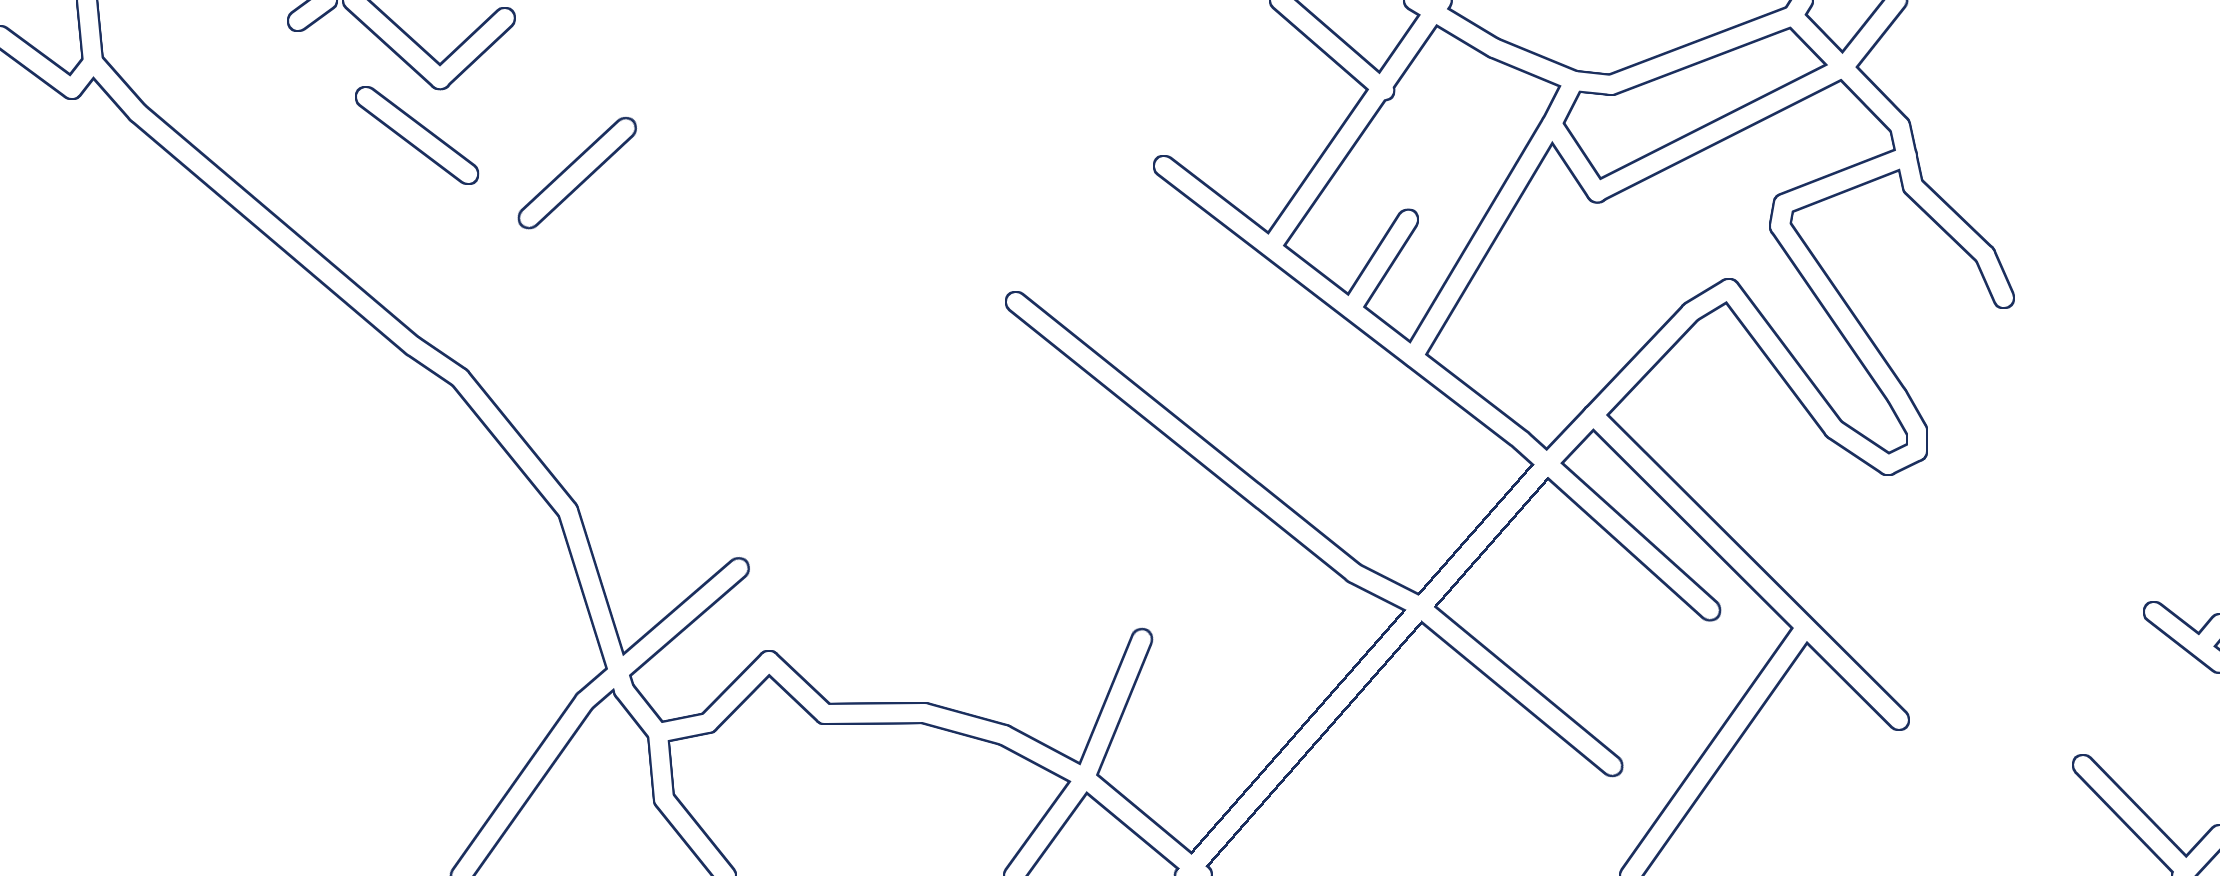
<!DOCTYPE html>
<html>
<head>
<meta charset="utf-8">
<style>
	body { margin:0 }
	#map { position:relative; width:2220px; height:876px; overflow:hidden; background:#fff; font-family:"Gochi Hand",sans-serif }
	div>[style] { position:absolute }
	.roads { filter:drop-shadow(2px 0 #1b2f5e) drop-shadow(-2px 0 #1b2f5e) drop-shadow(0 2px #1b2f5e) drop-shadow(0 -2px #1b2f5e) }
	.street>* { height:18px; margin:-9px; padding:0 9px; transform-origin:9px; border-radius:9px; background:#fff }
	span { translate:-50% -50%; white-space:nowrap; text-align:center; line-height:1.15; -webkit-text-stroke:7px #fff; paint-order:stroke }
</style>
</head>
<body>
<div id="map">
	<div class="roads">
		<div class="street">
			<i style="left:87px;top:0;width:62px;rotate:84.5deg"></i>
			<i style="left:93px;top:62px;width:68px;rotate:48.6deg"></i>
			<i style="left:138px;top:113px;width:360px;rotate:40.3deg"></i>
			<i style="left:413px;top:346px;width:57px;rotate:34.2deg"></i>
			<i style="left:460px;top:378px;width:171px;rotate:50.9deg"></i>
			<i style="left:568px;top:511px;width:188px;rotate:72.6deg"></i>
			<i style="left:624px;top:690px;width:55px;rotate:51.7deg"></i>
			<i style="left:658px;top:733px;width:66px;rotate:84.8deg"></i>
			<i style="left:664px;top:799px;width:99px;rotate:51.2deg"></i>
			<i style="left:353px;top:0;width:118px;rotate:42.2deg"></i>
			<i style="left:440px;top:79px;width:89px;rotate:-43.2deg"></i>
			<i style="left:1280px;top:0;width:138px;rotate:40.9deg"></i>
			<i style="left:1414px;top:0;width:93px;rotate:31deg"></i>
			<i style="left:1494px;top:48px;width:87px;rotate:22.4deg"></i>
			<i style="left:1574px;top:81px;width:37px;rotate:6deg"></i>
			<i style="left:1611px;top:85px;width:195px;rotate:-20.8deg"></i>
			<i style="left:1803px;top:0;width:19px;rotate:122deg"></i>
			<i style="left:1793px;top:16px;width:153px;rotate:45.8deg"></i>
			<i style="left:1900px;top:126px;width:61px;rotate:77.8deg"></i>
			<i style="left:1913px;top:186px;width:100px;rotate:43.8deg"></i>
			<i style="left:1985px;top:255px;width:47px;rotate:66.2deg"></i>
			<i style="left:298px;top:21px;width:36px;rotate:-36deg"></i>
			<i style="left:0;top:36px;width:89px;rotate:36.4deg"></i>
			<i style="left:72px;top:89px;width:34px;rotate:-52deg"></i>
			<i style="left:1574px;top:81px;width:48px;rotate:117.1deg"></i>
			<i style="left:1552px;top:124px;width:82px;rotate:56.5deg"></i>
			<i style="left:1597px;top:192px;width:275px;rotate:-26.8deg"></i>
			<i style="left:1843px;top:68px;width:87px;rotate:-51.5deg"></i>
			<i style="left:366px;top:97px;width:128px;rotate:37deg"></i>
			<i style="left:1164px;top:166px;width:451px;rotate:37.5deg"></i>
			<i style="left:1522px;top:441px;width:253px;rotate:42deg"></i>
			<i style="left:529px;top:218px;width:132px;rotate:-42.9deg"></i>
			<i style="left:1271px;top:247px;width:300px;rotate:-55.3deg"></i>
			<i style="left:1016px;top:302px;width:433px;rotate:38.7deg"></i>
			<i style="left:1354px;top:573px;width:71px;rotate:26.9deg"></i>
			<i style="left:1417px;top:605px;width:253px;rotate:39.5deg"></i>
			<i style="left:1351px;top:309px;width:106px;rotate:-57.4deg"></i>
			<i style="left:1413px;top:357px;width:271px;rotate:-59.2deg"></i>
			<i style="left:1593px;top:415px;width:432px;rotate:44.9deg"></i>
			<i style="left:2154px;top:612px;width:83px;rotate:37.7deg"></i>
			<i style="left:2201px;top:647px;width:30px;rotate:-50deg"></i>
			<i style="left:658px;top:733px;width:51px;rotate:-11.3deg"></i>
			<i style="left:708px;top:723px;width:87px;rotate:-45.5deg"></i>
			<i style="left:769px;top:661px;width:77px;rotate:43.4deg"></i>
			<i style="left:825px;top:714px;width:99px;rotate:-0.6deg"></i>
			<i style="left:924px;top:713px;width:83px;rotate:15.4deg"></i>
			<i style="left:1004px;top:735px;width:92px;rotate:28deg"></i>
			<i style="left:1085px;top:778px;width:152px;rotate:39.7deg"></i>
			<i style="left:2083px;top:765px;width:148px;rotate:45.8deg"></i>
			<i style="left:461px;top:876px;width:214px;rotate:-54.7deg"></i>
			<i style="left:585px;top:701px;width:203px;rotate:-40.8deg"></i>
			<i style="left:1014px;top:876px;width:121px;rotate:-54.1deg"></i>
			<i style="left:1085px;top:778px;width:150px;rotate:-67.7deg"></i>
			<i style="left:1185px;top:876px;width:548px;rotate:-48.7deg"></i>
			<i style="left:1547px;top:464px;width:209px;rotate:-46.5deg"></i>
			<i style="left:1691px;top:312px;width:44px;rotate:-31.2deg"></i>
			<i style="left:1729px;top:289px;width:175px;rotate:53.1deg"></i>
			<i style="left:1834px;top:429px;width:65px;rotate:33.7deg"></i>
			<i style="left:1888px;top:465px;width:32px;rotate:-26deg"></i>
			<i style="left:1917px;top:451px;width:20px;rotate:-90deg"></i>
			<i style="left:1917px;top:431px;width:40px;rotate:-119.7deg"></i>
			<i style="left:1897px;top:396px;width:206px;rotate:-124.5deg"></i>
			<i style="left:1780px;top:226px;width:22px;rotate:-80deg"></i>
			<i style="left:1784px;top:204px;width:132px;rotate:-21.3deg"></i>
			<i style="left:1630px;top:876px;width:304px;rotate:-54.8deg"></i>
			<i style="left:2182px;top:876px;width:56px;rotate:-47.2deg"></i>
		</div>
	</div>
</div>
</body>
</html>
